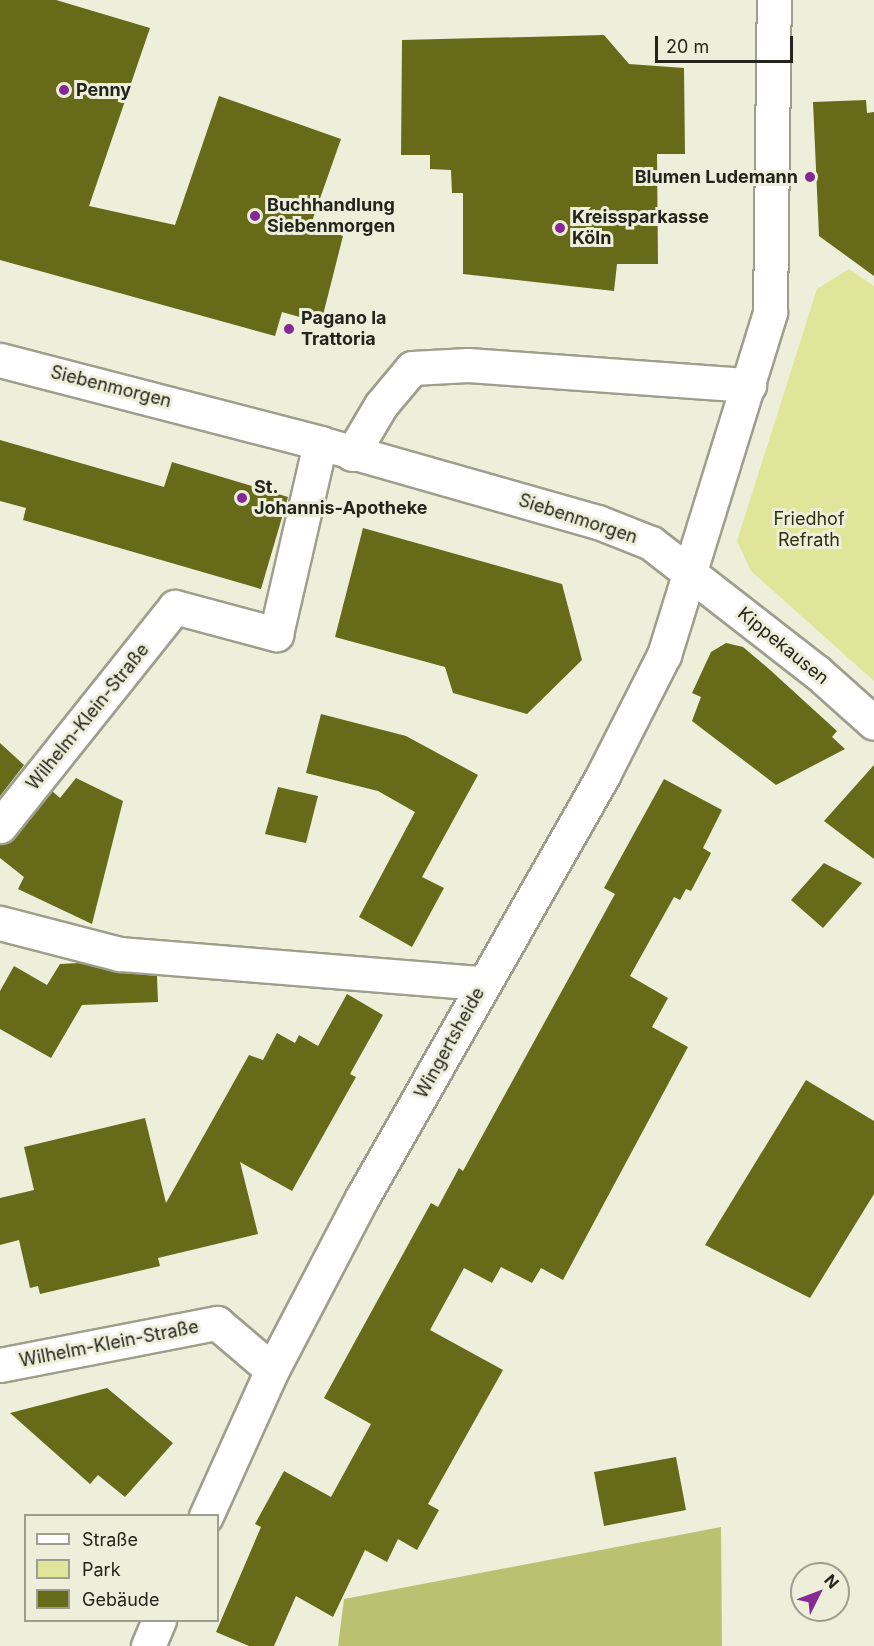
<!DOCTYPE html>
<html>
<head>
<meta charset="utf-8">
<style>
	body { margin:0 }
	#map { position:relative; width:874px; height:1646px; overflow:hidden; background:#edefdb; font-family:Inter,sans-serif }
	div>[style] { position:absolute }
	.green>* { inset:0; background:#e0e599 }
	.forest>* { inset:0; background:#bcc172 }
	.building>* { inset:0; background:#676a18 }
	.roads { filter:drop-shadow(2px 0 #9d9f8c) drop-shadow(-2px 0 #9d9f8c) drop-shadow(0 2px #9d9f8c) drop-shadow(0 -2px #9d9f8c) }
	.minor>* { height:33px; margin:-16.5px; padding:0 16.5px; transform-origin:16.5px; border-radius:16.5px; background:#fff }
	.dots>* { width:16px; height:16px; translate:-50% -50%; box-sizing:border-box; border:3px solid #edefdb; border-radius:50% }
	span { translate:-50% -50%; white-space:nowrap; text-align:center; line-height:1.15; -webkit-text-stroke:6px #edefdb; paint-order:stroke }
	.poi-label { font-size:18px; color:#23241c; font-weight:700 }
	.left { translate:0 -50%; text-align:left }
	.right { translate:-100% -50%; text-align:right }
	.street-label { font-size:18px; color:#23241c }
	.park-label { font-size:18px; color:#2e2f0d }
	.legend { position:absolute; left:24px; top:1514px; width:195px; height:108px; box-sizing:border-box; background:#edefdb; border:2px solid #9c9e8f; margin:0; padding:8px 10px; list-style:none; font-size:18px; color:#23241c }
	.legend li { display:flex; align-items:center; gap:12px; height:30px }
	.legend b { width:30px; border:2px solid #9c9e8f }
	.north { position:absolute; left:790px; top:1562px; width:60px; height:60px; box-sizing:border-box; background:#edefdb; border:2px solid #9c9e8f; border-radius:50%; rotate:48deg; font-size:16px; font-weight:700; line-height:24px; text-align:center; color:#23241c }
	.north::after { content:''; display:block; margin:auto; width:21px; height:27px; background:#852995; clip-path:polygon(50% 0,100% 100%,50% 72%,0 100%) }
	.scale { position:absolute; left:655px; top:36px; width:138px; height:27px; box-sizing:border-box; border:3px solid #23241c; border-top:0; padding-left:8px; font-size:18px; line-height:21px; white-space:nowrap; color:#23241c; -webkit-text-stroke:4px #edefdb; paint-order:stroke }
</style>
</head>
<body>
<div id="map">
	<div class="green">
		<i style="clip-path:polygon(849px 269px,874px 286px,874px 681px,751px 571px,737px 541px,817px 289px)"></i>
	</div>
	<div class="forest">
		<i style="clip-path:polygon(721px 1527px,722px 1646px,338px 1646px,344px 1599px)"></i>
	</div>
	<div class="building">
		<i style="clip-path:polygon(0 0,56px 0,150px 28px,89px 206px,175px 225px,219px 96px,341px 139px,311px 224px,343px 236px,321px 323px,282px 312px,275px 336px,0 260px)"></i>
		<i style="clip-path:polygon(604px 35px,629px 64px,684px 68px,685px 154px,657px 154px,658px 264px,617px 264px,614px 291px,463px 274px,463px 193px,452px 193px,451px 170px,430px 169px,430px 155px,401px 155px,402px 40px)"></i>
		<i style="clip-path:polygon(866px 100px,867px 113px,874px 112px,874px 276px,819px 236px,813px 102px)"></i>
		<i style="clip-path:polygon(0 440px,164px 487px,172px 462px,288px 497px,261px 589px,23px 520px,26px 508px,0 501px)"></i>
		<i style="clip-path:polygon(363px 528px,562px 584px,582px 660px,527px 714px,453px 693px,445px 667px,335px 637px)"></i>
		<i style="clip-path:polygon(726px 643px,743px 647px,769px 669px,837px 731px,832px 737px,845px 749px,776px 785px,692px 721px,701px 697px,692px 693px,711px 652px)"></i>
		<i style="clip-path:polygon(321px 714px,406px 736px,478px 775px,422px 877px,444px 888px,412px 947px,359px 917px,415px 812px,378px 791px,306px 773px)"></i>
		<i style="clip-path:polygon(0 743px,24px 765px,0 796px)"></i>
		<i style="clip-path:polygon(874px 765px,874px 859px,824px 821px)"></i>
		<i style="clip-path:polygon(76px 778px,123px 801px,92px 924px,18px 889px,24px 877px,0 858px,0 844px,15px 838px,52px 791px,60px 798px)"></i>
		<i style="clip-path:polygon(664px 779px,722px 810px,703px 848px,711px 853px,691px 891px,686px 889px,680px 900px,674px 897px,630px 976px,668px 998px,652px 1027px,688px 1047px,563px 1280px,541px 1268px,532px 1283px,501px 1267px,492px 1283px,464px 1268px,430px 1330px,503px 1370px,428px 1504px,439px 1510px,417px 1550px,398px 1539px,387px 1562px,365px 1550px,333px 1617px,296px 1596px,274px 1646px,249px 1646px,216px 1632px,261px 1527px,255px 1524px,284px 1471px,331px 1497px,371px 1424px,324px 1398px,431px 1203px,438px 1207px,459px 1168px,463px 1171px,615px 894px,604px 888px)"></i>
		<i style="clip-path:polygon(278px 787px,318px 796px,306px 843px,265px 834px)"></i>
		<i style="clip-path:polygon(824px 863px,862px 883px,823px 928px,791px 900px)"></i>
		<i style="clip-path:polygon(80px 963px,157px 976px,158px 1002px,82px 1005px,51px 1058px,0 1029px,0 991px,14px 966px,47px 985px,60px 964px)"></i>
		<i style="clip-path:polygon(347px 994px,383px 1015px,350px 1074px,356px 1077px,292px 1191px,240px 1162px,258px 1234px,158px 1258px,160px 1266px,40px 1294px,38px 1286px,30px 1288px,19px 1240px,0 1245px,0 1198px,34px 1190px,24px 1147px,145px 1118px,166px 1203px,249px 1055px,263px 1060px,277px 1033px,295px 1043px,299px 1035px,318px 1046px)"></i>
		<i style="clip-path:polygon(806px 1080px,874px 1121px,874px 1194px,810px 1298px,705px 1245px)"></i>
		<i style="clip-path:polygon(107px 1388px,173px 1443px,125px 1497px,98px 1475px,90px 1484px,10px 1413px)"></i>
		<i style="clip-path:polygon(676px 1457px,686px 1510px,604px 1526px,594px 1472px)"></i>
	</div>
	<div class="roads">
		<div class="minor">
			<i style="left:0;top:360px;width:331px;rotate:14.5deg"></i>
			<i style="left:320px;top:443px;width:289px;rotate:15.9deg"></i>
			<i style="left:598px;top:522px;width:57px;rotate:21.6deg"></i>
			<i style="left:651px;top:543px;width:210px;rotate:37.9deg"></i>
			<i style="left:817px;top:672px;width:76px;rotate:41.8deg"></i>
			<i style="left:352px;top:454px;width:57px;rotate:-59.4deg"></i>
			<i style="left:381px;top:405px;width:48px;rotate:-50deg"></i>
			<i style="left:412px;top:368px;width:56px;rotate:-3.1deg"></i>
			<i style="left:468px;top:365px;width:282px;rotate:4.1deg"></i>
			<i style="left:0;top:826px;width:280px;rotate:-51.4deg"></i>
			<i style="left:175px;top:607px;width:105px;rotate:15deg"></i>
			<i style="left:276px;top:634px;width:196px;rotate:-77deg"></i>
			<i style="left:0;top:923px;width:124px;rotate:14.5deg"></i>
			<i style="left:120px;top:954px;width:365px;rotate:4.6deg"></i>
			<i style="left:0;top:1365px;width:221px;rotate:-11deg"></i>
			<i style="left:217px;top:1323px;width:72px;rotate:40.5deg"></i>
			<i style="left:206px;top:1516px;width:160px;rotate:-65.7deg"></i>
			<i style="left:272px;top:1370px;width:194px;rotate:-62.4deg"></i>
			<i style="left:362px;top:1198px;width:487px;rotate:-60.3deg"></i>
			<i style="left:603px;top:775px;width:135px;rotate:-63.1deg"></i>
			<i style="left:664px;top:655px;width:359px;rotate:-72.8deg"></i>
			<i style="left:770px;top:312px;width:312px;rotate:-89.3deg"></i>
			<i style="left:148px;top:1646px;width:28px;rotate:-67deg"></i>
		</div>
	</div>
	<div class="dots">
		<i style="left:64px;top:90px;background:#852995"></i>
		<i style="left:810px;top:177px;background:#852995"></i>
		<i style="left:255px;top:216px;background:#852995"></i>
		<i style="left:560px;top:228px;background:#852995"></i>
		<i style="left:289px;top:329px;background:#852995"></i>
		<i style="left:242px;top:498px;background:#852995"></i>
	</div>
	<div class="poi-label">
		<span class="left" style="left:76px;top:90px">Penny</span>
		<span class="right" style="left:798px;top:177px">Blumen Ludemann</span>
		<span class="left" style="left:267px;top:216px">Buchhandlung<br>Siebenmorgen</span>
		<span class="left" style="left:572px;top:228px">Kreissparkasse<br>Köln</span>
		<span class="left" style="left:301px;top:329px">Pagano la<br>Trattoria</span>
		<span class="left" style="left:254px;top:498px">St.<br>Johannis-Apotheke</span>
	</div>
	<div class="street-label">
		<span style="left:111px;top:387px;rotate:14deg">Siebenmorgen</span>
		<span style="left:578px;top:519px;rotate:18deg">Siebenmorgen</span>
		<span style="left:783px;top:646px;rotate:39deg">Kippekausen</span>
		<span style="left:88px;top:717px;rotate:-51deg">Wilhelm-Klein-Straße</span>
		<span style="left:450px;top:1043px;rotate:-61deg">Wingertsheide</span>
		<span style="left:109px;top:1344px;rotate:-11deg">Wilhelm-Klein-Straße</span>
	</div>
	<div class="park-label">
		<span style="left:809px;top:530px">Friedhof<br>Refrath</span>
	</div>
	<ul class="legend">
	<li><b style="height:8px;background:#fff"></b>Straße</li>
	<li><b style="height:16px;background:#e0e599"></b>Park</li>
	<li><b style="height:16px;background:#676a18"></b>Gebäude</li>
	</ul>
	<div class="north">N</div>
	<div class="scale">20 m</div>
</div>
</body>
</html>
